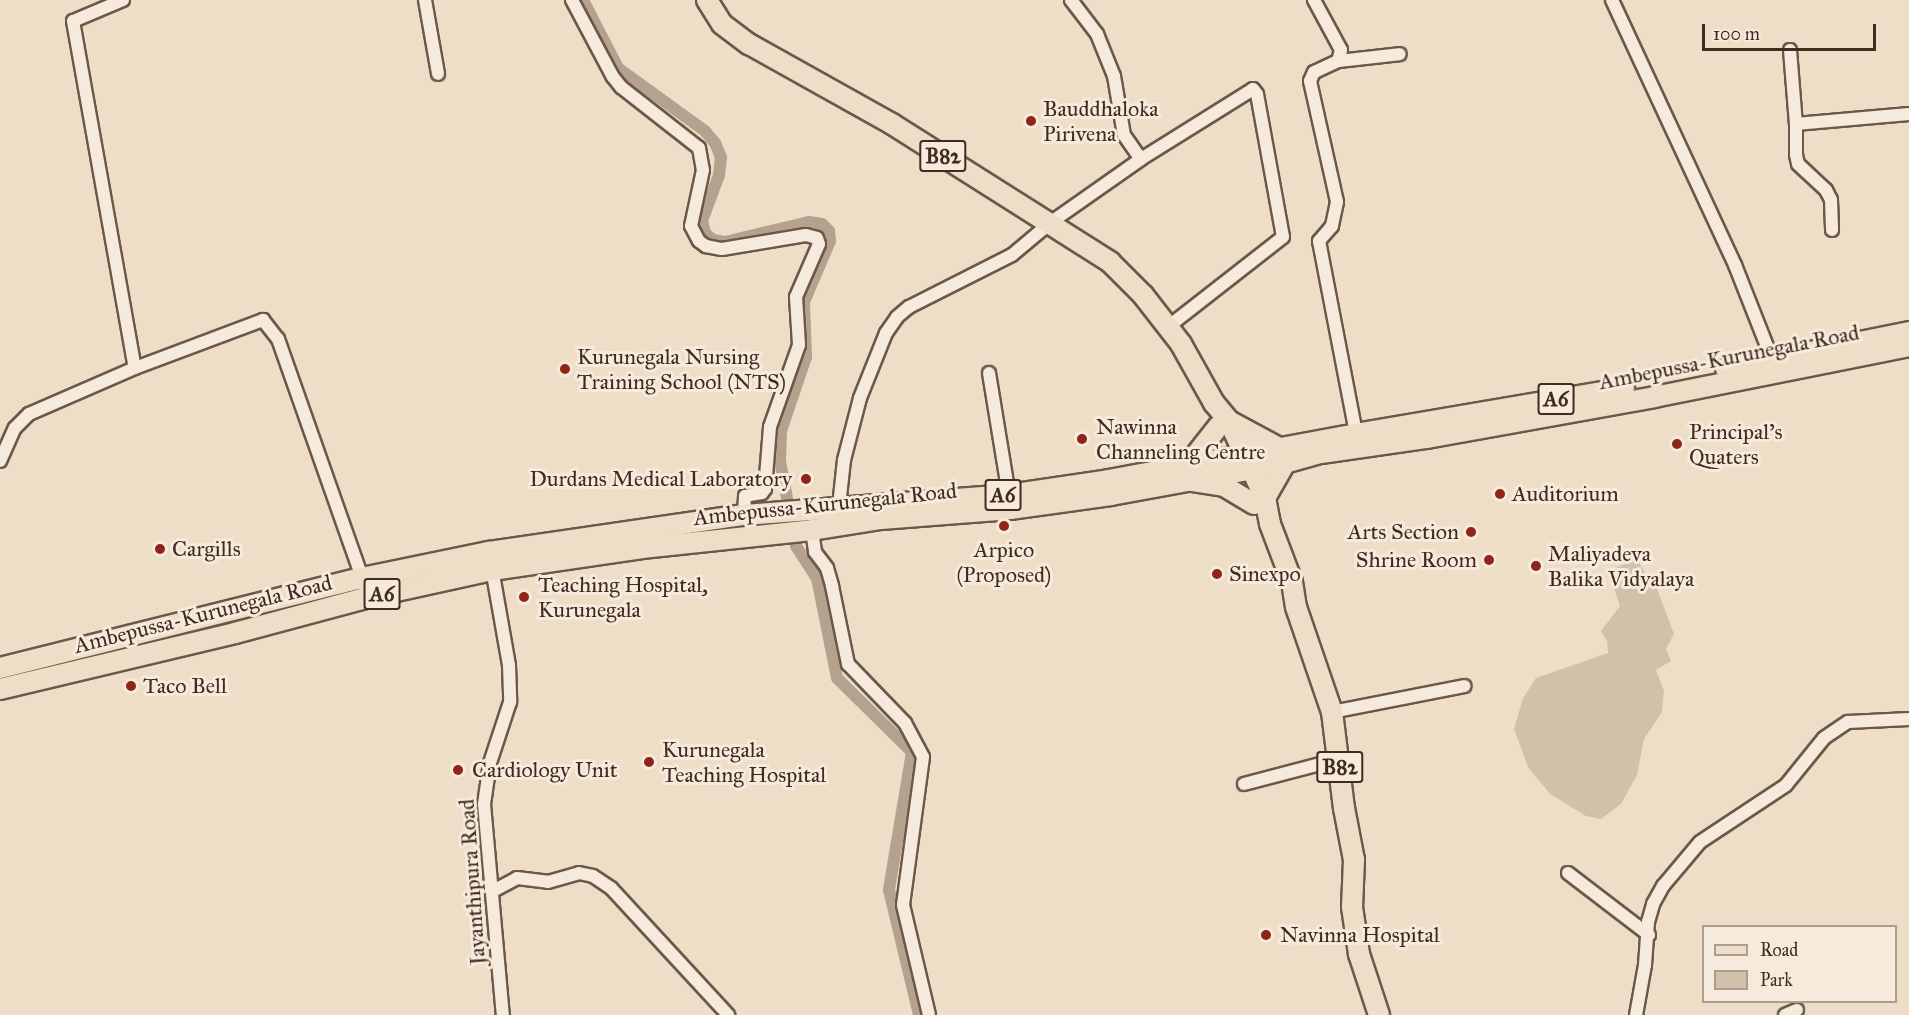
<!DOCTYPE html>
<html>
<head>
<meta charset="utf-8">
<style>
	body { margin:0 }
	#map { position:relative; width:1909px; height:1015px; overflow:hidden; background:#efdec7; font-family:"IM FELL Great Primer",serif }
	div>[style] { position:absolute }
	.green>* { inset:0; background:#d1c0aa }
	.canal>* { height:12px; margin:-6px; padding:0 6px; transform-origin:6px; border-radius:6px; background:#b4a18e }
	.roads { filter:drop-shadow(2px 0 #6c5849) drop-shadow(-2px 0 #6c5849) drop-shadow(0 2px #6c5849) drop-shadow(0 -2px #6c5849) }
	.minor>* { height:12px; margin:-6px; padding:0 6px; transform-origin:6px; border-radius:6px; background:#f5eadb }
	.primary>* { height:20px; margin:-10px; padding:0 10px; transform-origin:10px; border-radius:10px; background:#efdec7 }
	.trunk>* { height:20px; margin:-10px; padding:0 10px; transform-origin:10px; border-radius:10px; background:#efdec7 }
	.dots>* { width:16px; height:16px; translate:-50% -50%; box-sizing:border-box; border:3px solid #f5eadb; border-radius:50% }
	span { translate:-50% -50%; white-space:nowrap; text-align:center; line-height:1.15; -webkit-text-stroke:6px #f5eadb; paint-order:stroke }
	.shield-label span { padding:2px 4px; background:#f5eadb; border:2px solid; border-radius:4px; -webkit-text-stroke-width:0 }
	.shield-label { font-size:21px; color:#412b1f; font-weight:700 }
	.poi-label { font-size:22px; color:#412b1f }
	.left { translate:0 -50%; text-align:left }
	.right { translate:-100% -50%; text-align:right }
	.street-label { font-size:22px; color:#412b1f }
	.legend { position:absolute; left:1702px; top:925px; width:195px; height:78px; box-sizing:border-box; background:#f5eadb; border:2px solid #ad9e90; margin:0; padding:8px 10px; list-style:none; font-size:18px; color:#412b1f }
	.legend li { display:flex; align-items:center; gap:12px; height:30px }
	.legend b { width:30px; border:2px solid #ad9e90 }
	.scale { position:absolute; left:1702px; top:24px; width:174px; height:27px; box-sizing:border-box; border:3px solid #412b1f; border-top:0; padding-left:8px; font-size:18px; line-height:21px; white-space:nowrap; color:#412b1f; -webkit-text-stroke:4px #f5eadb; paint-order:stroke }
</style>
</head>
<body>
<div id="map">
	<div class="green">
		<i style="clip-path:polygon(1637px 559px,1648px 578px,1654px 581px,1674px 634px,1666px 649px,1671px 661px,1656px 670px,1664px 691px,1662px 712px,1644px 739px,1637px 775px,1621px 804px,1601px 819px,1586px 816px,1550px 794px,1528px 767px,1514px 729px,1523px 698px,1536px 678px,1608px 653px,1607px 641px,1601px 631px,1620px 606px,1608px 571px)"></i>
	</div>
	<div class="canal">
		<i style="left:583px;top:0;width:76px;rotate:62.8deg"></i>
		<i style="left:618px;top:68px;width:107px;rotate:35.9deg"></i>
		<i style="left:705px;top:131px;width:16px;rotate:50deg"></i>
		<i style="left:715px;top:143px;width:15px;rotate:67deg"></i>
		<i style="left:721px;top:157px;width:18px;rotate:96deg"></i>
		<i style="left:719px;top:175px;width:49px;rotate:110.3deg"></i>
		<i style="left:702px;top:221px;width:12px;rotate:76deg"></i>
		<i style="left:705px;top:233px;width:11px;rotate:41deg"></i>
		<i style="left:713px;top:240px;width:12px;rotate:9deg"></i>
		<i style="left:725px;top:242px;width:86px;rotate:-13.4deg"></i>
		<i style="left:809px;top:222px;width:13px;rotate:9deg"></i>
		<i style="left:822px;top:224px;width:10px;rotate:45deg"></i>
		<i style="left:829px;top:231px;width:10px;rotate:84deg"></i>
		<i style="left:830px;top:241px;width:66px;rotate:113.1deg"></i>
		<i style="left:804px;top:302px;width:55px;rotate:87.9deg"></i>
		<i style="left:806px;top:357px;width:78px;rotate:108.7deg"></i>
		<i style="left:781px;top:431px;width:30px;rotate:92deg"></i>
		<i style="left:780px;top:461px;width:86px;rotate:79.3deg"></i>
		<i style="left:796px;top:546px;width:38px;rotate:57deg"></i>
		<i style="left:817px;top:578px;width:102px;rotate:78.7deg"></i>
		<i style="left:837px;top:678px;width:105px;rotate:44.6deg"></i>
		<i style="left:912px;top:752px;width:140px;rotate:99.5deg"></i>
		<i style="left:889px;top:890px;width:129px;rotate:76.5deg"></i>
	</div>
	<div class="roads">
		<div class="minor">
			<i style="left:123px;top:0;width:54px;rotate:157.2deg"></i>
			<i style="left:73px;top:21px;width:352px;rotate:79.9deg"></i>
			<i style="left:425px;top:0;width:75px;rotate:80deg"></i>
			<i style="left:572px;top:0;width:87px;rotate:62deg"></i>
			<i style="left:613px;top:77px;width:13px;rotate:51deg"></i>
			<i style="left:621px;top:87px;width:99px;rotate:38deg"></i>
			<i style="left:699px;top:148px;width:22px;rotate:80deg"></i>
			<i style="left:703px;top:170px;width:57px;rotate:102.1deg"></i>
			<i style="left:691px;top:226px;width:17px;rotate:62deg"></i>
			<i style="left:699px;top:241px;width:9px;rotate:36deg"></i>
			<i style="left:706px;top:246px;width:16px;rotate:11deg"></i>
			<i style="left:722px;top:249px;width:85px;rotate:-9.5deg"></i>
			<i style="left:806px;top:235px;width:11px;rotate:15deg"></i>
			<i style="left:817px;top:238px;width:6px;rotate:72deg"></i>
			<i style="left:819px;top:244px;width:58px;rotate:113.5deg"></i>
			<i style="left:796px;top:297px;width:48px;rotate:86.4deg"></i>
			<i style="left:799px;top:345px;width:87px;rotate:109.5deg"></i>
			<i style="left:770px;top:427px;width:62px;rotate:94.6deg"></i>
			<i style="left:765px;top:489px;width:5px;rotate:127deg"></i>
			<i style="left:762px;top:493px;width:17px;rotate:170deg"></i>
			<i style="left:745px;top:496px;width:19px;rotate:93deg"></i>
			<i style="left:1071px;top:0;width:43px;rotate:52.6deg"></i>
			<i style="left:1097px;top:34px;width:45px;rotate:68deg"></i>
			<i style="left:1114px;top:76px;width:60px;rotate:80.4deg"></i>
			<i style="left:1124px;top:135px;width:29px;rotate:55deg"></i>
			<i style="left:1314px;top:0;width:57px;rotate:61.6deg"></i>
			<i style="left:1341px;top:50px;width:11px;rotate:105deg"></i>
			<i style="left:1338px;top:61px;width:26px;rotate:155deg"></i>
			<i style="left:1314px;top:72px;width:10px;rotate:114deg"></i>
			<i style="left:1310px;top:81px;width:124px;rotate:77.4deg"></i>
			<i style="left:1337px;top:202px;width:25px;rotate:102deg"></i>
			<i style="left:1332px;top:226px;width:20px;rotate:131deg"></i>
			<i style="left:1319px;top:241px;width:197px;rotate:79.1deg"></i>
			<i style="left:1612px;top:0;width:292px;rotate:65.1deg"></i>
			<i style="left:1735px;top:265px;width:101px;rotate:68.5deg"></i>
			<i style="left:1790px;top:50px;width:74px;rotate:85.4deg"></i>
			<i style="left:1796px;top:124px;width:31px;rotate:90deg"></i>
			<i style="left:1796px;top:155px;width:9px;rotate:77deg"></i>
			<i style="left:1798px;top:164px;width:38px;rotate:43deg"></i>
			<i style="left:1826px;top:190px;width:11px;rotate:63deg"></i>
			<i style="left:1831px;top:200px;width:30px;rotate:88deg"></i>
			<i style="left:1338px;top:61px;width:62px;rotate:-6.4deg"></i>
			<i style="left:1796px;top:124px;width:113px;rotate:-5.1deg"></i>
			<i style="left:989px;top:373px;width:124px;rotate:80.7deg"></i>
			<i style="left:0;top:461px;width:36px;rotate:-66deg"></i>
			<i style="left:15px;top:428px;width:20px;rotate:-45deg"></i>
			<i style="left:29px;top:414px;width:116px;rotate:-23.5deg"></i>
			<i style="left:135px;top:368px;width:137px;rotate:-20.6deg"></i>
			<i style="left:263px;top:320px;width:24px;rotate:52deg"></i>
			<i style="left:278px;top:339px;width:274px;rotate:70.6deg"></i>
			<i style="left:839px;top:506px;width:46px;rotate:-83.8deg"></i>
			<i style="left:844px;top:460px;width:64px;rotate:-75.5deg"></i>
			<i style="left:860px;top:398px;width:70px;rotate:-68.2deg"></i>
			<i style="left:886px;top:333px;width:19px;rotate:-55deg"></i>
			<i style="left:897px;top:317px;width:16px;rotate:-40deg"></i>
			<i style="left:909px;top:307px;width:115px;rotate:-26.8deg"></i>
			<i style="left:1012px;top:255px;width:50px;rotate:-40.1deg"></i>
			<i style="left:1050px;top:223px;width:111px;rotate:-35.1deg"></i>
			<i style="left:1141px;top:159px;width:132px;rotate:-32deg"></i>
			<i style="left:1253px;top:89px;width:6px;rotate:51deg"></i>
			<i style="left:1257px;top:94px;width:145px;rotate:79.7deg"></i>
			<i style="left:1283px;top:237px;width:145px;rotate:142deg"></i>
			<i style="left:812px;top:530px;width:22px;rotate:82deg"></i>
			<i style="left:815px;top:552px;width:20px;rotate:53deg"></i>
			<i style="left:827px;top:568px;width:19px;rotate:74deg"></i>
			<i style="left:832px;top:586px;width:80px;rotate:78.4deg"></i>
			<i style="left:848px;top:664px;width:82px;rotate:46deg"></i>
			<i style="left:905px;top:723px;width:38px;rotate:62deg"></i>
			<i style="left:923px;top:757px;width:149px;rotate:97.7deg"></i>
			<i style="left:903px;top:905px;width:113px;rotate:76.7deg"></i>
			<i style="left:491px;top:563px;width:104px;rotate:80deg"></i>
			<i style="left:509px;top:665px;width:37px;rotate:88deg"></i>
			<i style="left:510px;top:702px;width:64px;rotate:108.2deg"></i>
			<i style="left:490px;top:763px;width:41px;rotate:98.3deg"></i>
			<i style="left:484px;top:804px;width:212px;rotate:84.9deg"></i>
			<i style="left:1332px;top:712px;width:135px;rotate:-11.1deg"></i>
			<i style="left:1244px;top:784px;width:98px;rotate:-14.7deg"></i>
			<i style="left:1568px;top:873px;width:102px;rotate:37.4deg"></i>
			<i style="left:493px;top:891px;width:27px;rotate:-28deg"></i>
			<i style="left:517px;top:878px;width:31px;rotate:7deg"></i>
			<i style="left:548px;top:882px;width:32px;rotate:-16deg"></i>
			<i style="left:579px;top:873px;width:14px;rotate:12deg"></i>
			<i style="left:593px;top:876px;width:22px;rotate:34deg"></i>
			<i style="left:611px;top:888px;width:173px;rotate:47.3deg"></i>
			<i style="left:1636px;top:1015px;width:51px;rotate:-79.8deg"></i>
			<i style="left:1645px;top:965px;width:43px;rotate:-86deg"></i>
			<i style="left:1648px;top:922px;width:19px;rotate:-74deg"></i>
			<i style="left:1653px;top:904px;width:21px;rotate:-61deg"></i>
			<i style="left:1663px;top:886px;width:57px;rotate:-49.9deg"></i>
			<i style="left:1700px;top:842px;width:103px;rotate:-33.5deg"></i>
			<i style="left:1786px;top:785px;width:60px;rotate:-51deg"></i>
			<i style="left:1824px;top:738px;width:29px;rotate:-34deg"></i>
			<i style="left:1848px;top:722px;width:61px;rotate:-2.8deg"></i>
			<i style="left:1785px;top:1015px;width:13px;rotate:-23deg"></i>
		</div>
		<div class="primary">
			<i style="left:707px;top:0;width:28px;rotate:58deg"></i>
			<i style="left:722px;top:24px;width:34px;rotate:37deg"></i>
			<i style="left:749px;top:44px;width:164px;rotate:29.2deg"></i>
			<i style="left:892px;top:124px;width:258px;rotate:32.3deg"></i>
			<i style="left:1110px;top:262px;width:47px;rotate:45deg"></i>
			<i style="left:1143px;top:295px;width:62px;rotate:52.2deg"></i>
			<i style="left:1181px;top:344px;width:68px;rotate:60.8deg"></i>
			<i style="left:1214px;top:403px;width:23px;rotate:50deg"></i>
			<i style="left:1229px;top:421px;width:85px;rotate:64.9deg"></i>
			<i style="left:1265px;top:498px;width:26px;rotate:79deg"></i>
			<i style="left:1270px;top:524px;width:62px;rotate:69.2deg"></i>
			<i style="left:1292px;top:582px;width:25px;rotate:81deg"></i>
			<i style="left:1296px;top:607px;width:111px;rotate:71.1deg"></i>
			<i style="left:1332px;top:712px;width:97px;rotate:82.9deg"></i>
			<i style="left:1344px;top:808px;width:53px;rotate:79.1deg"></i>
			<i style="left:1354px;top:860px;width:47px;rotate:92.4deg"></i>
			<i style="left:1352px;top:907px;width:48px;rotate:81.5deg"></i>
			<i style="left:1359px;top:954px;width:64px;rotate:71.8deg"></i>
			<i style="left:1229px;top:421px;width:57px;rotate:28.4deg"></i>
			<i style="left:1182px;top:466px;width:18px;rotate:-38deg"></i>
			<i style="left:1196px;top:455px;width:37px;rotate:-52deg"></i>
			<i style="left:1193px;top:481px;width:31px;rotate:9deg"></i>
			<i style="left:1224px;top:486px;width:35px;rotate:31deg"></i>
			<i style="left:1265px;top:498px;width:40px;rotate:-60.3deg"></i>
		</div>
		<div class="trunk">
			<i style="left:1726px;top:369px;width:187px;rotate:-11.4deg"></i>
			<i style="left:0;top:668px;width:373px;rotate:-14deg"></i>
			<i style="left:362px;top:578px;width:130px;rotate:-11.6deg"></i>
			<i style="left:489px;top:552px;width:258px;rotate:-8.3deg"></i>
			<i style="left:744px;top:515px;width:266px;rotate:-4.3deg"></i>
			<i style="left:1009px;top:495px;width:101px;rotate:-8.5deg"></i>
			<i style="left:1109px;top:480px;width:251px;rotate:-10.5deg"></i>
			<i style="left:1356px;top:434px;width:272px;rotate:-9.7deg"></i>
			<i style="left:0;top:689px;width:242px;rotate:-13.4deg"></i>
			<i style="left:235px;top:633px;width:139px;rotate:-15deg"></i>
			<i style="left:369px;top:597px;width:126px;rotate:-12.4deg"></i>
			<i style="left:492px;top:570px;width:152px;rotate:-8.3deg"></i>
			<i style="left:642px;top:548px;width:171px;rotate:-6deg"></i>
			<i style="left:812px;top:530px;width:70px;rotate:-9.1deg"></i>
			<i style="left:881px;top:519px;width:129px;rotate:-4.4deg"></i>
			<i style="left:1010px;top:509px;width:102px;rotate:-7.9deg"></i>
			<i style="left:1111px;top:495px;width:177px;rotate:-10.4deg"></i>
			<i style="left:1285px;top:463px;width:37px;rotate:-16deg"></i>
			<i style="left:1321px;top:453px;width:107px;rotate:-8.1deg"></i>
			<i style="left:1427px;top:438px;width:231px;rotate:-10.2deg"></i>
			<i style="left:1654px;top:397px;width:260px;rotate:-11.3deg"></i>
		</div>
	</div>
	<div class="dots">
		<i style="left:1031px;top:121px;background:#8f2418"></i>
		<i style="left:565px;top:369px;background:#8f2418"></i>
		<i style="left:1082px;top:439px;background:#8f2418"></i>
		<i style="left:1677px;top:444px;background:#8f2418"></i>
		<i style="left:806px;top:479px;background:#8f2418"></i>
		<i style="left:1500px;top:494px;background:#8f2418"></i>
		<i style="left:1004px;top:526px;background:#8f2418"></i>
		<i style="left:1471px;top:532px;background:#8f2418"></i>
		<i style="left:160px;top:549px;background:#8f2418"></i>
		<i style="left:1489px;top:560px;background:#8f2418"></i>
		<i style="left:1536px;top:566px;background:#8f2418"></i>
		<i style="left:1217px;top:574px;background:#8f2418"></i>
		<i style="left:524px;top:597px;background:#8f2418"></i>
		<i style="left:131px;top:686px;background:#8f2418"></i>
		<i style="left:649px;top:762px;background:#8f2418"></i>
		<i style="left:458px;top:770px;background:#8f2418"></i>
		<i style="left:1266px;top:935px;background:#8f2418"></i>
	</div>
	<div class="shield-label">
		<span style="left:943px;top:156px">B82</span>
		<span style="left:1556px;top:399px">A6</span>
		<span style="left:1003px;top:495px">A6</span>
		<span style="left:382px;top:594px">A6</span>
		<span style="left:1340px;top:767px">B82</span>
	</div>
	<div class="poi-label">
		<span class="left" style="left:1043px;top:121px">Bauddhaloka<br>Pirivena</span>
		<span class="left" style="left:577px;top:369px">Kurunegala Nursing<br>Training School (NTS)</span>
		<span class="left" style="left:1096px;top:439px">Nawinna<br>Channeling Centre</span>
		<span class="left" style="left:1689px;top:444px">Principal's<br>Quaters</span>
		<span class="right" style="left:792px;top:479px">Durdans Medical Laboratory</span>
		<span class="left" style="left:1512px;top:494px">Auditorium</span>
		<span class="right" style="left:1459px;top:532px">Arts Section</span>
		<span class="left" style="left:172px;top:549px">Cargills</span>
		<span style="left:1004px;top:562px">Arpico<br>(Proposed)</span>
		<span class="left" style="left:1548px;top:566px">Maliyadeva<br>Balika Vidyalaya</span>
		<span class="right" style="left:1477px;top:560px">Shrine Room</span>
		<span class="left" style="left:1229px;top:574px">Sinexpo</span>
		<span class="left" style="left:538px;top:597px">Teaching Hospital,<br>Kurunegala</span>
		<span class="left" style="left:143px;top:686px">Taco Bell</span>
		<span class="left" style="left:662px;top:762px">Kurunegala<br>Teaching Hospital</span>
		<span class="left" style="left:472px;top:770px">Cardiology Unit</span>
		<span class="left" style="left:1280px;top:935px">Navinna Hospital</span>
	</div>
	<div class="street-label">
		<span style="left:1729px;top:357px;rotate:-11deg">Ambepussa-Kurunegala Road</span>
		<span style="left:825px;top:504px;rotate:-6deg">Ambepussa-Kurunegala Road</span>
		<span style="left:203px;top:614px;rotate:-14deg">Ambepussa-Kurunegala Road</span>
		<span style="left:472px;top:882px;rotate:-94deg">Jayanthipura Road</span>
	</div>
	<ul class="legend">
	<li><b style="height:8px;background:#efdec7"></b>Road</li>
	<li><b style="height:16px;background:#d1c0aa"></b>Park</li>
	</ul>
	<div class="scale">100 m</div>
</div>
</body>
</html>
